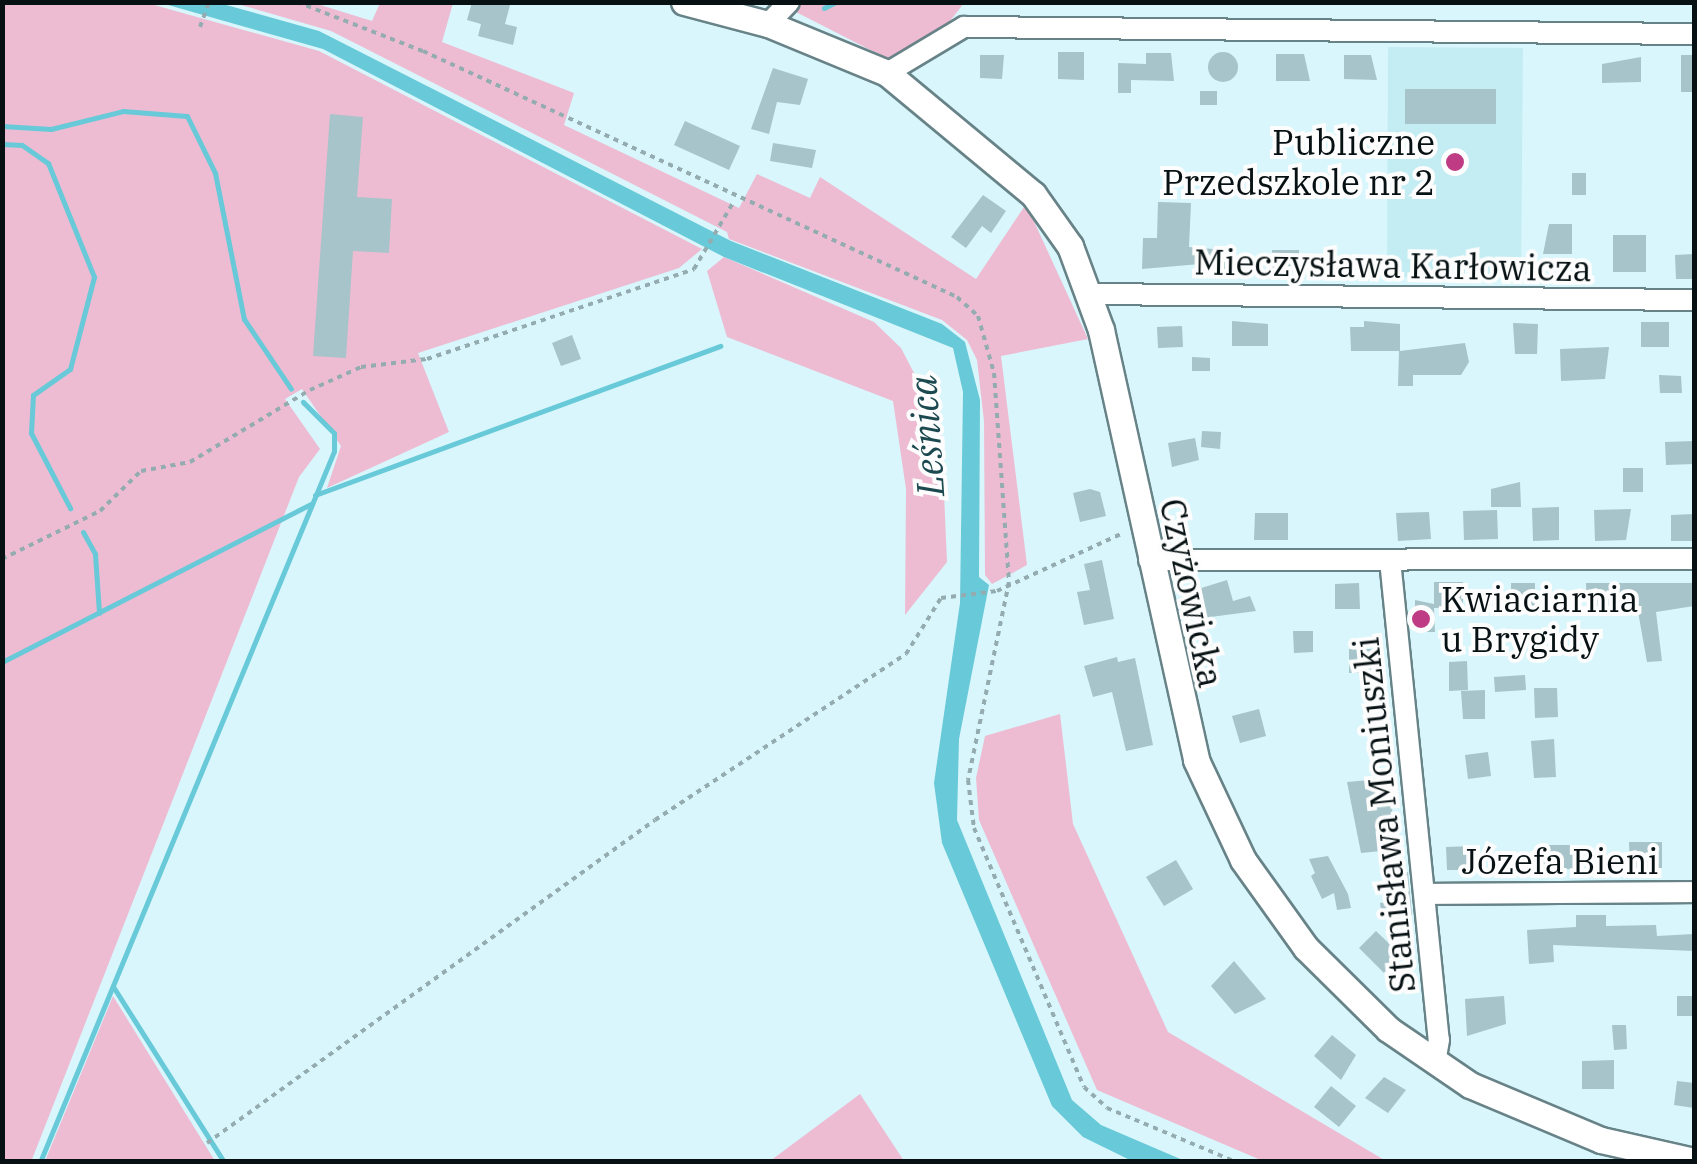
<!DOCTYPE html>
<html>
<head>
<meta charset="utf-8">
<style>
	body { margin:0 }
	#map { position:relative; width:1697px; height:1164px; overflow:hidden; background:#d8f6fb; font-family:"IBM Plex Serif",serif }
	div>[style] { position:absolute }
	.built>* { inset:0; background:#c4edf3 }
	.green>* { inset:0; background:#eebcd2 }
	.water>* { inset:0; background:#68c9d8 }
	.stream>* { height:5px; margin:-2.5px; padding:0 2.5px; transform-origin:2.5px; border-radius:2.5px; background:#68c9d8 }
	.building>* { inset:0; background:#a6c4c9 }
	.round { border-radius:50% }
	.path>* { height:4px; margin-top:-2px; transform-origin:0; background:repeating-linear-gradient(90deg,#94acb0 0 5px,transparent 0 10px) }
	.roads { filter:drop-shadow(2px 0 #688388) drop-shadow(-2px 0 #688388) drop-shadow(0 2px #688388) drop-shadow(0 -2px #688388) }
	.minor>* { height:20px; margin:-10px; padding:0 10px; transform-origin:10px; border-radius:10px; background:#fff }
	.tertiary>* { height:25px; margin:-12.5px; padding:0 12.5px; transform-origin:12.5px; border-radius:12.5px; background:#fff }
	.dots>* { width:28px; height:28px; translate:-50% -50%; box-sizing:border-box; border:5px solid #fdfdfd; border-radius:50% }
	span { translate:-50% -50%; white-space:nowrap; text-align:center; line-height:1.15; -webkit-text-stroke:8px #fdfdfd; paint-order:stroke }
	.poi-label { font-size:35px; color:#071113 }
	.right { translate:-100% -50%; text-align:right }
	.left { translate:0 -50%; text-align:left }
	.street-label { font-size:35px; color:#071113 }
	.water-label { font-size:38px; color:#1c494f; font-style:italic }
	.frame { position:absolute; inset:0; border:5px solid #071113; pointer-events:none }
</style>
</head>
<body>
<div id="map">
	<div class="built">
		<i style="clip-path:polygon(1388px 47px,1523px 48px,1521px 278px,1387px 277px)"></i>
	</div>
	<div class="green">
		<i style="clip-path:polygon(2px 3px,147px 3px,319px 51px,702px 249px,679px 268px,418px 353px,449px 432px,327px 488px,341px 446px,302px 389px,285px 399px,320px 449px,299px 477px,31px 1162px,2px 1161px)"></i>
		<i style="clip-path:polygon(234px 3px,314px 3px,372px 21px,380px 3px,453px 3px,442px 42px,574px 93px,564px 125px,739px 208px,757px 174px,810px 198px,820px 177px,976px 279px,1026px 204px,1088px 339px,1001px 356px,1027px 565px,992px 584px,985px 575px,984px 421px,977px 360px,967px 340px,942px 320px,729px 239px,727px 232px,331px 31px)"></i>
		<i style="clip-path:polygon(802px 3px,964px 3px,943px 30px,888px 59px,794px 11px)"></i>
		<i style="clip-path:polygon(724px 257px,874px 322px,901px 348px,941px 425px,947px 562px,905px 615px,906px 489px,893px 401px,727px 337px,707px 271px)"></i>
		<i style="clip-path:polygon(1060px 714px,1073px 824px,1168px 1032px,1386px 1161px,1263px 1161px,1097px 1090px,979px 820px,976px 778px,985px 736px)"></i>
		<i style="clip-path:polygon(113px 996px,215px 1161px,45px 1161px)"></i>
		<i style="clip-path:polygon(860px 1094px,904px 1161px,770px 1161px)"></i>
	</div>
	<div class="water">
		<i style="clip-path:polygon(161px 3px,219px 3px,319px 31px,731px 241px,942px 324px,965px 342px,980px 400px,979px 577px,989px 585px,959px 739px,957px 820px,1072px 1100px,1101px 1125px,1185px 1161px,1132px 1161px,1083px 1137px,1052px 1106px,942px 843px,934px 783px,960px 603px,963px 392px,953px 348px,724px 257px,323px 49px)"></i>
	</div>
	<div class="stream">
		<i style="left:824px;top:8px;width:13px;rotate:-27deg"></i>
		<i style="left:2px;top:126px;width:49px;rotate:3.5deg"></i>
		<i style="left:51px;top:129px;width:74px;rotate:-14deg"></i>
		<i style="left:123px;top:111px;width:64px;rotate:4.5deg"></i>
		<i style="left:187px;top:116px;width:64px;rotate:63.8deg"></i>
		<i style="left:215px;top:173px;width:149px;rotate:78.8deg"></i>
		<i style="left:244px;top:319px;width:84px;rotate:56.1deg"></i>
		<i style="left:2px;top:144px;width:20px;rotate:3deg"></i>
		<i style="left:22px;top:145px;width:32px;rotate:35deg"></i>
		<i style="left:48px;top:163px;width:123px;rotate:68deg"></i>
		<i style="left:94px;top:277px;width:95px;rotate:104.6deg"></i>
		<i style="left:70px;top:369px;width:45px;rotate:144.9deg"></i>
		<i style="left:33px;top:395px;width:38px;rotate:93deg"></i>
		<i style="left:31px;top:433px;width:85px;rotate:62.5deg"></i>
		<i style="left:315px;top:495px;width:432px;rotate:-20.2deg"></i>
		<i style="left:83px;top:532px;width:25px;rotate:61deg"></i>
		<i style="left:95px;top:554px;width:59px;rotate:86.1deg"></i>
		<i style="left:2px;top:662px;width:347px;rotate:-27.1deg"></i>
		<i style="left:114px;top:988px;width:206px;rotate:57.7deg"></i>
		<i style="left:40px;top:1162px;width:769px;rotate:-67.53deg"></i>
		<i style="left:334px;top:451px;width:18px;rotate:-90deg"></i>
		<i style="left:334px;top:433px;width:44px;rotate:-135deg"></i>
	</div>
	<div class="building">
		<i style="clip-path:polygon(472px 2px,510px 5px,505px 24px,517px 27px,513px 45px,478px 36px,481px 24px,467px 20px)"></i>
		<i style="clip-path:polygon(1058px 52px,1084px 52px,1084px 80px,1058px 79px)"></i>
		<i class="round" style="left:1208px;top:52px;width:30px;height:30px"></i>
		<i style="clip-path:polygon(1146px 53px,1171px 53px,1174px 81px,1131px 80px,1131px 93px,1118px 93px,1118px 63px,1146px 64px)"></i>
		<i style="clip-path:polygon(1276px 54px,1304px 54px,1310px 81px,1276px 81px)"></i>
		<i style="clip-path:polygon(980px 55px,1004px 55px,1002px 79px,980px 78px)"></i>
		<i style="clip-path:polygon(1344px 55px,1371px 55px,1377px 80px,1344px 79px)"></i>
		<i style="clip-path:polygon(1681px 55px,1694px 55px,1694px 92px,1681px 92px)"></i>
		<i style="clip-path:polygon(1641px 57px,1641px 82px,1602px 83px,1602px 64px)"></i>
		<i style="clip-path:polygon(773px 68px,808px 79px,800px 105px,777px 102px,769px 134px,751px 129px)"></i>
		<i style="clip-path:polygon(1405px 89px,1496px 89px,1496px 124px,1405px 124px)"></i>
		<i style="clip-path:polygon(1200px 91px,1217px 91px,1217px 105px,1200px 105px)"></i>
		<i style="clip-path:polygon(330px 114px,363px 117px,357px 197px,392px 199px,389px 253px,353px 251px,346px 358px,313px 356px)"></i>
		<i style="clip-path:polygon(685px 121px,740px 146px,729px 170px,674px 145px)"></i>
		<i style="clip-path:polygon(773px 143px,816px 150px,812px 168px,770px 161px)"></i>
		<i style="clip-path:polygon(1572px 173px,1586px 173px,1586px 195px,1572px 195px)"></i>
		<i style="clip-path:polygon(983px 195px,1006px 211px,991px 233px,982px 226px,966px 248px,951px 237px)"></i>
		<i style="clip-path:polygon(1158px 202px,1191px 203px,1189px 247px,1225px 250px,1225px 271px,1201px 272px,1200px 264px,1142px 269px,1143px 238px,1157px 238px)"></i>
		<i style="clip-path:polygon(1549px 224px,1572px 224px,1572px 254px,1543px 254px)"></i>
		<i style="clip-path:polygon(1613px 235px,1646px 235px,1646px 272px,1613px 272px)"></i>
		<i style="clip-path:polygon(1272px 250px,1299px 250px,1299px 272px,1272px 271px)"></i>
		<i style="clip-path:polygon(1694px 254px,1694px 279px,1676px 279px,1675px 255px)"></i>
		<i style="clip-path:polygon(1232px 321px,1268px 324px,1268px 346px,1232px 346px)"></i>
		<i style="clip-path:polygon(1364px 321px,1400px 324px,1400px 351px,1465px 343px,1469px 362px,1461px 375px,1413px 375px,1413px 386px,1398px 386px,1399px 351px,1351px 351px,1350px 327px,1364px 327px)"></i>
		<i style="clip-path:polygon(1641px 322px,1669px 322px,1669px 347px,1641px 347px)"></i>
		<i style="clip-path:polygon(1513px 323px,1538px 324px,1537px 354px,1515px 354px)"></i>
		<i style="clip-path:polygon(1182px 326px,1183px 347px,1158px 348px,1157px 327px)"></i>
		<i style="clip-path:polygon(572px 335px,581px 359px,561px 366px,552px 343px)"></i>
		<i style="clip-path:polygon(1609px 347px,1605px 379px,1561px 381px,1560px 349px)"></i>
		<i style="clip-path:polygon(1192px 357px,1210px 358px,1210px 371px,1192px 371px)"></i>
		<i style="clip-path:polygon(1659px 375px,1681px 376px,1682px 393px,1660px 393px)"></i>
		<i style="clip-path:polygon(1202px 431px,1221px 432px,1220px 449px,1201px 447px)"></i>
		<i style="clip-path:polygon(1195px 438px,1199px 460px,1172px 467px,1168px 443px)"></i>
		<i style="clip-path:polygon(1694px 441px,1694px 464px,1666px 465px,1665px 442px)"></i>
		<i style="clip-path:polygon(1623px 468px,1643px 468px,1643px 492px,1623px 492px)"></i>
		<i style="clip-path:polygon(1520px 482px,1521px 507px,1491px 507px,1491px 489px)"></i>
		<i style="clip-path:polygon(1090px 489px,1100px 492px,1106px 516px,1080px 522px,1073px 493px)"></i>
		<i style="clip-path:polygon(1559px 507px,1559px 540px,1533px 541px,1532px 508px)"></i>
		<i style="clip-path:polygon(1631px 509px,1626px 540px,1595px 541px,1594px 510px)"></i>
		<i style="clip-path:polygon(1497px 510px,1498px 539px,1464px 540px,1463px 511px)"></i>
		<i style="clip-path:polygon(1429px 512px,1431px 539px,1398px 541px,1396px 513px)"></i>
		<i style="clip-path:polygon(1255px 513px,1288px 513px,1288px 540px,1254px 540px)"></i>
		<i style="clip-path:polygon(1694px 514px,1694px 541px,1671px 541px,1671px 515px)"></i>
		<i style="clip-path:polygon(1102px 560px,1114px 619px,1084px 625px,1077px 592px,1090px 590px,1084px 564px)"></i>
		<i style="clip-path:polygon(1227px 580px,1233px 601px,1250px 596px,1256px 611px,1203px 618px,1195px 590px)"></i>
		<i style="clip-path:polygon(1434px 582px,1463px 582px,1463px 607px,1434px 608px,1435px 632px,1415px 632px,1415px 600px,1434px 604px)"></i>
		<i style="clip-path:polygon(1359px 583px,1360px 609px,1335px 609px,1335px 584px)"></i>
		<i style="clip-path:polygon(1511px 583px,1535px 583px,1535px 606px,1511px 606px)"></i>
		<i style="clip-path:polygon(1586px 583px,1694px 583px,1694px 606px,1656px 612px,1662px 661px,1647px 662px,1637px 606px,1587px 607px)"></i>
		<i style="clip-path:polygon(1293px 631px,1313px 631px,1313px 652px,1294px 653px)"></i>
		<i style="clip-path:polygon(1349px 649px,1372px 649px,1371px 673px,1349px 673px)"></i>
		<i style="clip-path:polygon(1117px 657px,1118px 662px,1135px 658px,1153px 745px,1126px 751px,1112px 692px,1093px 697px,1084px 666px)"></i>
		<i style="clip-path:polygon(1467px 661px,1468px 690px,1449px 691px,1449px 662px)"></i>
		<i style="clip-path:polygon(1525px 675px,1526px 690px,1495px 692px,1494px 677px)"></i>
		<i style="clip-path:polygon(1534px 688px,1557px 688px,1558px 717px,1535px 718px)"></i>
		<i style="clip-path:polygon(1485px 690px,1485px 719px,1463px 719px,1461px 691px)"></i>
		<i style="clip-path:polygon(1259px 709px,1266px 736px,1240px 743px,1232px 716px)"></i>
		<i style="clip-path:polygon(1554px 739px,1556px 777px,1534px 778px,1531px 741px)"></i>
		<i style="clip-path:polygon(1488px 752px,1491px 776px,1468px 779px,1465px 755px)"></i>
		<i style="clip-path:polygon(1393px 778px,1391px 850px,1361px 853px,1347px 782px)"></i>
		<i style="clip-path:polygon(1629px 842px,1662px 842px,1662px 868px,1630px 868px)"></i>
		<i style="clip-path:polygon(1541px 845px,1573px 845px,1573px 869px,1537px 870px)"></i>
		<i style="clip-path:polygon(1474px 846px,1475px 870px,1447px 870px,1446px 847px)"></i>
		<i style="clip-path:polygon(1328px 856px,1348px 894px,1351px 908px,1337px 910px,1334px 893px,1322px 899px,1311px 876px,1315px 873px,1309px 859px)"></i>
		<i style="clip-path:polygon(1176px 860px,1193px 889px,1164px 906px,1146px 877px)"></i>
		<i style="clip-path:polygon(1408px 872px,1412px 915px,1382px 919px,1380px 903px,1396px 901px,1392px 874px)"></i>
		<i style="clip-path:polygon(1576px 915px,1606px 915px,1606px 926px,1656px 925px,1657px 936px,1694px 934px,1694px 951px,1553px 945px,1554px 962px,1529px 964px,1527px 930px,1576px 927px)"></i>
		<i style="clip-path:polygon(1376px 931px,1401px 955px,1384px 973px,1359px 948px)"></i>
		<i style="clip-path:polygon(1234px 961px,1266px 999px,1235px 1014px,1211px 986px)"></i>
		<i style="clip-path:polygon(1504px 996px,1506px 1024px,1467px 1036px,1465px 999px)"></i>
		<i style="clip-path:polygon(1677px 996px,1692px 996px,1692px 1016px,1677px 1016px)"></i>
		<i style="clip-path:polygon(1612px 1025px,1626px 1025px,1627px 1049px,1614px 1050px)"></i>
		<i style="clip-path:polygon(1332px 1035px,1356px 1055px,1341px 1080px,1314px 1056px)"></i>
		<i style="clip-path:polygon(1614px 1060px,1614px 1089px,1582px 1089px,1582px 1061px)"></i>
		<i style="clip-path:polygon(1384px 1077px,1406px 1090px,1388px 1113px,1365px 1098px)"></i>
		<i style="clip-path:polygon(1677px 1081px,1694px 1083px,1694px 1108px,1674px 1105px)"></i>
		<i style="clip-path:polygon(1331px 1086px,1356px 1106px,1339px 1127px,1314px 1107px)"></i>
	</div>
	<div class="path">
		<i style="left:297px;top:2px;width:135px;rotate:21.3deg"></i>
		<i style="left:423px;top:51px;width:588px;rotate:24.73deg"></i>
		<i style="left:957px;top:297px;width:28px;rotate:42deg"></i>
		<i style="left:978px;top:316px;width:59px;rotate:74.3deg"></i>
		<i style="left:994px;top:373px;width:210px;rotate:85.9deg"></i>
		<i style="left:1009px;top:582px;width:202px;rotate:101.7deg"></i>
		<i style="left:968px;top:780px;width:48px;rotate:82.9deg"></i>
		<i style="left:974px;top:828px;width:281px;rotate:67deg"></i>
		<i style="left:1084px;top:1087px;width:31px;rotate:42deg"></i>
		<i style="left:1107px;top:1108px;width:140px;rotate:22.7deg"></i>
		<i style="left:200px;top:27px;width:27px;rotate:-70deg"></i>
		<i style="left:2px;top:559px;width:109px;rotate:-26.1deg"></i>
		<i style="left:100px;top:511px;width:57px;rotate:-44.3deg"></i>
		<i style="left:141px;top:471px;width:50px;rotate:-10.4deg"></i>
		<i style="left:190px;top:462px;width:140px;rotate:-31deg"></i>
		<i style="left:310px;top:390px;width:56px;rotate:-24.3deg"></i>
		<i style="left:361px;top:367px;width:66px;rotate:-6.9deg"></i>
		<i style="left:427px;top:359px;width:282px;rotate:-18.6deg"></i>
		<i style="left:694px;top:269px;width:79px;rotate:-59.5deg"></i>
		<i style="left:207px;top:1143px;width:552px;rotate:-35.79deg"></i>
		<i style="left:655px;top:820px;width:301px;rotate:-33.5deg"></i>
		<i style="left:906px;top:654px;width:66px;rotate:-58deg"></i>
		<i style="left:941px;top:598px;width:56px;rotate:-7.1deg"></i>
		<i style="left:997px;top:591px;width:139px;rotate:-24.7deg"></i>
	</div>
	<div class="roads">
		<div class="minor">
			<i style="left:768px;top:24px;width:30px;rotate:-46deg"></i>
			<i style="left:887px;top:73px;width:90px;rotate:-30.9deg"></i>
			<i style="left:964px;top:27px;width:730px;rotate:0.55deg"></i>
			<i style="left:1091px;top:294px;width:603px;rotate:0.57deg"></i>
			<i style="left:1149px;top:560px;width:545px;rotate:-0.11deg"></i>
			<i style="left:1390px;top:560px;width:482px;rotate:84.2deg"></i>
			<i style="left:1439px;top:1040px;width:23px;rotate:100deg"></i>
			<i style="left:1426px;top:894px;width:268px;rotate:-0.4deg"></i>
		</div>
		<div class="tertiary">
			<i style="left:684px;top:2px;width:87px;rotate:14.7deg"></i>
			<i style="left:768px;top:24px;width:129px;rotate:22.4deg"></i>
			<i style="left:887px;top:73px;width:190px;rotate:39.7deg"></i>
			<i style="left:1033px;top:194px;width:64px;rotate:54.6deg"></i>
			<i style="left:1070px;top:246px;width:90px;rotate:69.7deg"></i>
			<i style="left:1101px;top:330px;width:440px;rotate:77.5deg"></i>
			<i style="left:1196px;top:760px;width:110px;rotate:64.8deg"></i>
			<i style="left:1243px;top:860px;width:108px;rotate:54.4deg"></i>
			<i style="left:1306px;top:948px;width:115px;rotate:44.6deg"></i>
			<i style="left:1388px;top:1029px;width:99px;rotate:34.3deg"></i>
			<i style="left:1470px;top:1085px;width:142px;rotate:22.8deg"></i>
			<i style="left:1601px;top:1140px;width:95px;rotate:12.7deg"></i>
		</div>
	</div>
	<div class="dots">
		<i style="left:1455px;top:162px;background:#bf3c84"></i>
		<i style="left:1421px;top:619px;background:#bf3c84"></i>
	</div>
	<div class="poi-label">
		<span class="right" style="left:1435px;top:162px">Publiczne<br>Przedszkole nr 2</span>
		<span class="left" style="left:1441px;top:619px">Kwiaciarnia<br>u Brygidy</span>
	</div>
	<div class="street-label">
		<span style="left:1393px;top:265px;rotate:1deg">Mieczysława Karłowicza</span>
		<span style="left:1192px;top:593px;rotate:78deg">Czyżowicka</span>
		<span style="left:1384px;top:815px;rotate:-96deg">Stanisława Moniuszki</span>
		<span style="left:1560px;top:861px">Józefa Bieni</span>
	</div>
	<div class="water-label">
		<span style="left:926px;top:436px;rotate:-94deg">Leśnica</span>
	</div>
	<div class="frame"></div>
</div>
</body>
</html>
